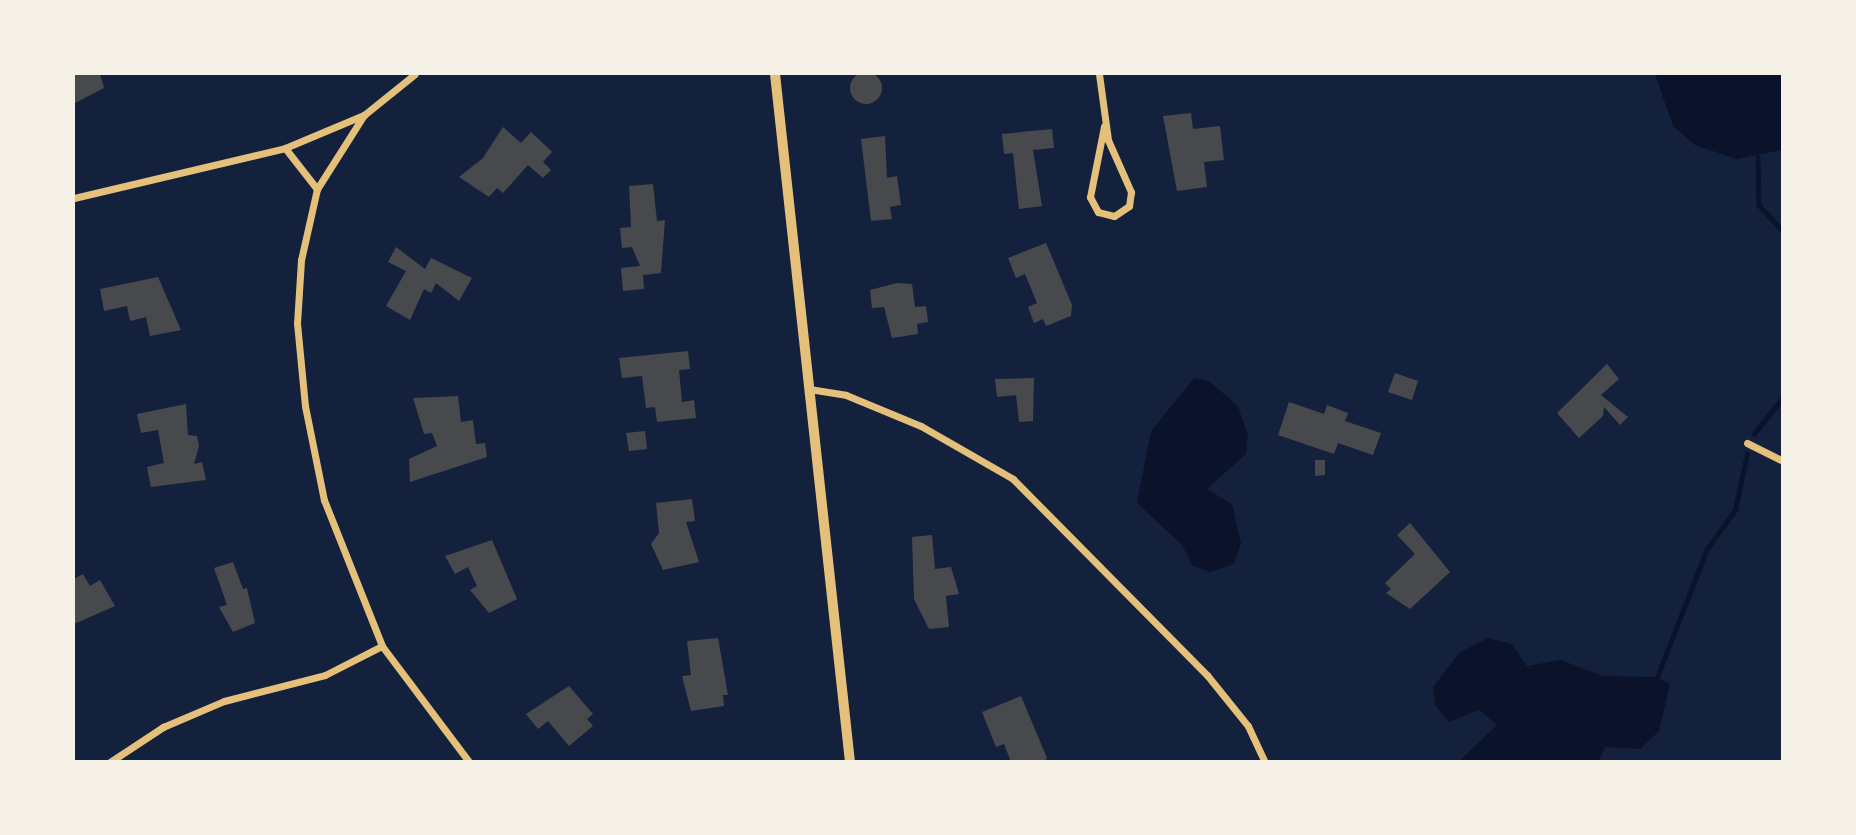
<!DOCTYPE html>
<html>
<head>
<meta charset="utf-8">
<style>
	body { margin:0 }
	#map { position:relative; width:1856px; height:835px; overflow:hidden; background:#14213d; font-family:"Open Sans",sans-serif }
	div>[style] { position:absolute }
	.water>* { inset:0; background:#0b132b }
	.stream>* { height:4.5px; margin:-2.25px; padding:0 2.25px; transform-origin:2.25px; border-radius:2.25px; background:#0b132b }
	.building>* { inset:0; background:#48494c }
	.round { border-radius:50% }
	.minor>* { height:7px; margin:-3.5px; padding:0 3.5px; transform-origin:3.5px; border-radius:3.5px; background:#e5c07b }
	.tertiary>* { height:10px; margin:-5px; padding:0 5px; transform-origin:5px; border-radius:5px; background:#e5c07b }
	span { translate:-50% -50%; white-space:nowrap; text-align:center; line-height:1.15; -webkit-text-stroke:6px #f6f1e7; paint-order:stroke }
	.frame { position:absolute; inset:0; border:75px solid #f6f1e7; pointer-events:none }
</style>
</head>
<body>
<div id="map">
	<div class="water">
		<i style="clip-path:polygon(1655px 74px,1782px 74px,1782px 150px,1737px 159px,1695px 145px,1673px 126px)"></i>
		<i style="clip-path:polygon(1194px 378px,1209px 381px,1238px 406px,1248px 436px,1246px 454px,1207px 489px,1232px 504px,1241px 543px,1234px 564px,1210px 572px,1193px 566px,1182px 545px,1137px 503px,1151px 431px)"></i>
		<i style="clip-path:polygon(1488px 638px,1512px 644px,1527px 666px,1561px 660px,1602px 676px,1657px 677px,1670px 684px,1659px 731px,1640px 749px,1605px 747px,1599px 761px,1459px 761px,1497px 725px,1479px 710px,1449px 722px,1435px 705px,1433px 687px,1459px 653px)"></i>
	</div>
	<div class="stream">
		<i style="left:1758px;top:157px;width:48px;rotate:88.8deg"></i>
		<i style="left:1759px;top:205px;width:35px;rotate:47deg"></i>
		<i style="left:1754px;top:434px;width:47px;rotate:-51.9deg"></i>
		<i style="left:1657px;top:677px;width:137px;rotate:-68.7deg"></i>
		<i style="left:1707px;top:549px;width:48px;rotate:-54.3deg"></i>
		<i style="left:1735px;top:510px;width:57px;rotate:-77.9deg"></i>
	</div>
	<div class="building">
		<i class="round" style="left:850px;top:72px;width:32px;height:32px"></i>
		<i style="clip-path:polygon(74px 74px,100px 74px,104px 88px,75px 103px)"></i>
		<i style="clip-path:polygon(1191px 113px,1193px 129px,1220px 126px,1224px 160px,1204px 162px,1207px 187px,1177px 191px,1163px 116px)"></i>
		<i style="clip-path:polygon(503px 127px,521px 143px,531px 132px,546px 146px,552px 152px,543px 162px,551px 170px,543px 178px,528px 165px,503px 193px,497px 188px,489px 197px,459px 177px,483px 158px)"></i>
		<i style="clip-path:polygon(1052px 129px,1054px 148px,1033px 150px,1042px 206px,1019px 209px,1013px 153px,1004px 154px,1002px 134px)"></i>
		<i style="clip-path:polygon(885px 136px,887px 178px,897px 176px,901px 205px,890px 207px,892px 219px,871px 221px,861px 139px)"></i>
		<i style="clip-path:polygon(653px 184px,657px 221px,665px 220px,661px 273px,643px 275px,644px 289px,623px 291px,621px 268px,640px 266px,632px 247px,622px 248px,620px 228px,631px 227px,629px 186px)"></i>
		<i style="clip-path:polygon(1046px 243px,1072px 305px,1071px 316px,1046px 326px,1043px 319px,1034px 323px,1028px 307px,1037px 303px,1025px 274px,1016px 278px,1008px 258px)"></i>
		<i style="clip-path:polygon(396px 247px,425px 269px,431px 258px,472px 278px,459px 301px,436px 283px,431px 293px,424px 289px,410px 320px,386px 306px,406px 271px,388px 262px)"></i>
		<i style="clip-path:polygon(158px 277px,181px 330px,150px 336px,146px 317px,130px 321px,127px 306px,104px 311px,100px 289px)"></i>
		<i style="clip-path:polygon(897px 283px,912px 284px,915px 307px,926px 306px,928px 322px,917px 324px,918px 334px,892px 338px,884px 307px,872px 308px,870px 290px)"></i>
		<i style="clip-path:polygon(688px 351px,690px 369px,679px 370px,682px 402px,694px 400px,696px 418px,657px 422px,655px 407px,646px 408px,642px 376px,622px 378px,619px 358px)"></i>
		<i style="clip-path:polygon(1607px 364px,1619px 379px,1601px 395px,1628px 417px,1620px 425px,1604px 407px,1603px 416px,1579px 438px,1557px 413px)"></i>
		<i style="clip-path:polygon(1395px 373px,1418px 381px,1412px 400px,1388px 392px)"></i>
		<i style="clip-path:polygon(1034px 378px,1033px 421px,1019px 422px,1016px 395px,997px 397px,995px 379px)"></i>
		<i style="clip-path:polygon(458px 396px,461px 422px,473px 420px,476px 444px,485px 443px,487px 457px,410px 482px,409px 459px,437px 446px,432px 433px,424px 434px,413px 398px)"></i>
		<i style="clip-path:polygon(1289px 402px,1324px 414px,1327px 405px,1348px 413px,1345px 421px,1381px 433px,1373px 455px,1338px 443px,1334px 454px,1278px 435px)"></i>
		<i style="clip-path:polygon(186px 404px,188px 435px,197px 436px,199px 446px,194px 464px,202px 462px,206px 480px,151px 487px,147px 467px,164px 463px,158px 430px,141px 433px,137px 414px)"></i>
		<i style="clip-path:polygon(645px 431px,647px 449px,629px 451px,626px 433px)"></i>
		<i style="clip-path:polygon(1315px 460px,1325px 460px,1325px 475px,1315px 476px)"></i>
		<i style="clip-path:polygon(692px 499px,695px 521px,686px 522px,699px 562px,663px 570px,651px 544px,659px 533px,656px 503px)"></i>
		<i style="clip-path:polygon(1410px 523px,1450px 572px,1410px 609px,1386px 593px,1391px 589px,1385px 583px,1415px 554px,1397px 535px)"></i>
		<i style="clip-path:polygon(932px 535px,935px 569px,951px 567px,959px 594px,946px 596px,949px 627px,929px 629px,914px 599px,912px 537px)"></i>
		<i style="clip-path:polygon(492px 540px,517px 599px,489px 613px,470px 590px,477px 586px,468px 567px,455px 574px,445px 556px)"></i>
		<i style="clip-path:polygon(233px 562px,243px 589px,247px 588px,255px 623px,233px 632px,219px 607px,227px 605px,214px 568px)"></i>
		<i style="clip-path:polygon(83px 574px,90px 586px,100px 580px,115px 606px,74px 624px,74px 579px)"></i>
		<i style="clip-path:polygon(718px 638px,728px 695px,723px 695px,724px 706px,691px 711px,682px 676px,691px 675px,687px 641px)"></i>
		<i style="clip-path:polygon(569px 686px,593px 714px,587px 719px,593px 726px,569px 746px,548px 721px,538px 729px,526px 714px)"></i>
		<i style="clip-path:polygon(1021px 696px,1047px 758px,1044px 762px,1011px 762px,1004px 744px,996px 747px,982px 712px)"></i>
	</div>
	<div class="minor">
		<i style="left:1099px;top:74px;width:67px;rotate:82.2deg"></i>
		<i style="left:1108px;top:140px;width:57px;rotate:66.1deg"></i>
		<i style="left:1131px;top:192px;width:14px;rotate:98deg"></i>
		<i style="left:1129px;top:206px;width:18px;rotate:146deg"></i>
		<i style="left:1114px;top:216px;width:16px;rotate:-166deg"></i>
		<i style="left:1098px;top:212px;width:17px;rotate:-118deg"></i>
		<i style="left:1090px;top:197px;width:72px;rotate:-78.8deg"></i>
		<i style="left:285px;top:148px;width:52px;rotate:52deg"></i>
		<i style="left:317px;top:189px;width:73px;rotate:102.7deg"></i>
		<i style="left:301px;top:260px;width:63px;rotate:93.6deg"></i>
		<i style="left:297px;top:323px;width:83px;rotate:84.5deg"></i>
		<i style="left:305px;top:406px;width:96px;rotate:78.6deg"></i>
		<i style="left:324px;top:500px;width:157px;rotate:68.3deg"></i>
		<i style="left:382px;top:646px;width:145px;rotate:53.1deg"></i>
		<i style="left:317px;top:189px;width:88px;rotate:-57.6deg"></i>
		<i style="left:74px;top:198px;width:217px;rotate:-13.3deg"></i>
		<i style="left:285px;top:148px;width:86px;rotate:-22.7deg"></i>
		<i style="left:364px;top:115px;width:65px;rotate:-38.8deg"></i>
		<i style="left:809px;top:389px;width:37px;rotate:9deg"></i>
		<i style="left:846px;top:395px;width:81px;rotate:22.5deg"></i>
		<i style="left:921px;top:426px;width:106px;rotate:29.9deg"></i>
		<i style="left:1013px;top:479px;width:276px;rotate:45.3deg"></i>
		<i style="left:1207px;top:675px;width:65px;rotate:51.2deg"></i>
		<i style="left:1248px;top:726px;width:40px;rotate:65deg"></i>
		<i style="left:1747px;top:443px;width:40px;rotate:26.6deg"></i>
		<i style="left:110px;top:762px;width:64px;rotate:-33.4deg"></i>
		<i style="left:163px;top:727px;width:66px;rotate:-23.1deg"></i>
		<i style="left:224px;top:701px;width:104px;rotate:-14.4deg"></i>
		<i style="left:325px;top:675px;width:64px;rotate:-27deg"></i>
	</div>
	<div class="tertiary">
		<i style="left:775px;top:74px;width:692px;rotate:83.78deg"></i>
	</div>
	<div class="frame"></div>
</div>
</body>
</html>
